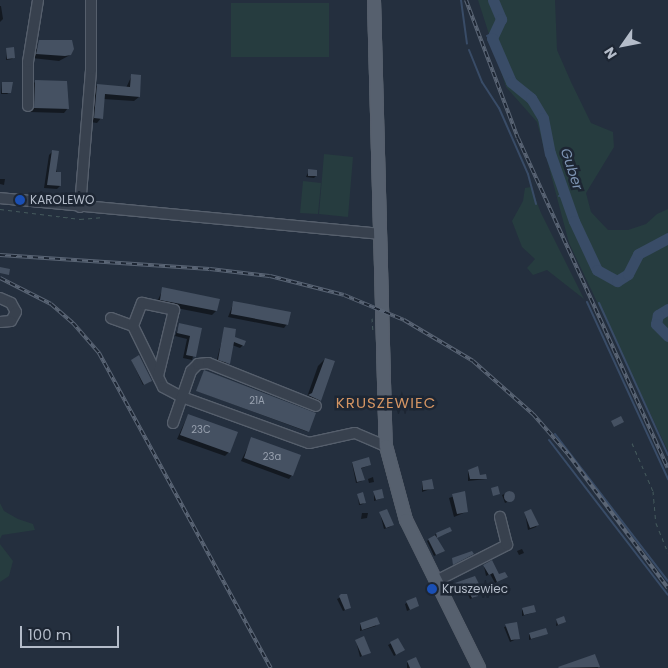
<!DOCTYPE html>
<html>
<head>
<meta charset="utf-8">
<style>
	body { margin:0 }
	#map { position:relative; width:668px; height:668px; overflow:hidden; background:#242f3e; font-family:Poppins,sans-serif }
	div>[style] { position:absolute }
	.green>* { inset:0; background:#263c3f }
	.shadow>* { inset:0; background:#0007 }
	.stream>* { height:2px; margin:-1px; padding:0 1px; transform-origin:1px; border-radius:1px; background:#394c67 }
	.river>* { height:11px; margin:-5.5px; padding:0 5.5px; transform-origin:5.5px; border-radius:5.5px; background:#394c67 }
	.building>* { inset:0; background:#455162 }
	.round { border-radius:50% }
	.path>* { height:1px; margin-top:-0.5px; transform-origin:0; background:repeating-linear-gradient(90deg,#44595c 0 4px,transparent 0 8px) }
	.roads { filter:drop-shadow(1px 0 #565f6c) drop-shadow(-1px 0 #565f6c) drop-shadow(0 1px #565f6c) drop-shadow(0 -1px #565f6c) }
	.minor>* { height:10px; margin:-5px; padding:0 5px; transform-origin:5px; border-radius:5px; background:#38414e }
	.major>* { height:12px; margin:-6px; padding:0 6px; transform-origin:6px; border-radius:6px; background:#56606e }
	.rail>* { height:4px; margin-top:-2px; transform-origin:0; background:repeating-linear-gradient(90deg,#1d2633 0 5.5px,#5a6575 0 11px); box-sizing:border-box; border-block:1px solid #5a6575 }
	.dots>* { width:14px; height:14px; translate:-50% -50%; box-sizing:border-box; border:2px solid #1d2633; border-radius:50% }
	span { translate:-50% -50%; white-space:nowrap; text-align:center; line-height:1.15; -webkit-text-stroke:5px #1d2633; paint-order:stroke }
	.number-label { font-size:10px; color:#98a1af }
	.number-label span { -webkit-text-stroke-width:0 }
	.poi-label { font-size:12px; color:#b4bcc9 }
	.left { translate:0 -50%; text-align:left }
	.water-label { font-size:14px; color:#7c92b1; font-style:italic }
	.quarter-label { font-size:15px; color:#d59563; letter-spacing:1px }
	.north { position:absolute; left:598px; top:20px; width:50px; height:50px; -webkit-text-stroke:4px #1d2633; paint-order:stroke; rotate:237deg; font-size:14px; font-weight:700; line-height:20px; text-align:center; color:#b4bcc9 }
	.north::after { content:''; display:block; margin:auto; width:18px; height:22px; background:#b4bcc9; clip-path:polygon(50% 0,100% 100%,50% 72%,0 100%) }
	.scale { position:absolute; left:20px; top:626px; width:99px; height:22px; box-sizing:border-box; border:2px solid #b4bcc9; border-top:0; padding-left:6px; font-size:15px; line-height:18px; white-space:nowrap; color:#b4bcc9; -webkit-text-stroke:4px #1d2633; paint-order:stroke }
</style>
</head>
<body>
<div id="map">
	<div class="green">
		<i style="clip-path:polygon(478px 0,555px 0,557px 50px,571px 82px,591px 123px,613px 132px,614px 147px,586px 193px,591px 212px,608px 230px,628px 230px,646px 224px,657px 214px,668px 209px,668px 451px,569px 243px,537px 122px,506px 87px)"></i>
		<i style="clip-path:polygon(231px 3px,329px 3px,329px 57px,231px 57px)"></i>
		<i style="clip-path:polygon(324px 154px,353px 157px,348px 217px,319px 214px)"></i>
		<i style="clip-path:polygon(303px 181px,321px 183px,318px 214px,300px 213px)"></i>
		<i style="clip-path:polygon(531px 187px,541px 213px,584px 299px,547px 270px,533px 275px,527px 268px,535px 259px,522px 247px,512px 221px,523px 201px,525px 188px)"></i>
		<i style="clip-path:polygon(0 503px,4px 511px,18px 519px,33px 524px,35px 530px,2px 535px,0 539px)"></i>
		<i style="clip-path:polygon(0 544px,13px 561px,9px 576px,0 582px)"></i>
	</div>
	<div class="shadow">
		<i style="clip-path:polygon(1px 6px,3px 19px,0 22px,0 6px)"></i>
		<i style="clip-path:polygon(40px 42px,70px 55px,59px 61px,32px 58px)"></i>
		<i style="clip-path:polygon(7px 49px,14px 57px,12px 59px,6px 60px)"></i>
		<i style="clip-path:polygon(132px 75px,139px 97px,134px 101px,103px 99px,101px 118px,97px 123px,90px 122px,93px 90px,97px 85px,126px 88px)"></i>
		<i style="clip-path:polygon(35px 82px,68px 108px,64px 113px,30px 112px,31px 86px)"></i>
		<i style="clip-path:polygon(2px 83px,10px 92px,7px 94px,1px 94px)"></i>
		<i style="clip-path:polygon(52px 152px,60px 186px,57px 189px,44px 188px,49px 155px)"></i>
		<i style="clip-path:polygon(309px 171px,316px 176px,314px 178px,306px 177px)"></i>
		<i style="clip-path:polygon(0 179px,5px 179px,4px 185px,0 184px)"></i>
		<i style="clip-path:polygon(163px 289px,216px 311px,212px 315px,156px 304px)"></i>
		<i style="clip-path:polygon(234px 302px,287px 324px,284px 328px,228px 317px)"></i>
		<i style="clip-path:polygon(180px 324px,201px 328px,192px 360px,183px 358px,187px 339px,175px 336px)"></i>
		<i style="clip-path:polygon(225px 328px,243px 345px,240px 348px,232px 345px,225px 366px,216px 363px)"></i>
		<i style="clip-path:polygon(325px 359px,333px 362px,320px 401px,313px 408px,307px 397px,318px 366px)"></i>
		<i style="clip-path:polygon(132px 361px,150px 382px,143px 385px)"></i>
		<i style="clip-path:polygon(204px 372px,308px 432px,197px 391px)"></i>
		<i style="clip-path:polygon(188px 415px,229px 452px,225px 456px,177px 439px)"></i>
		<i style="clip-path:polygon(252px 439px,292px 475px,289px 479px,241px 461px)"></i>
		<i style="clip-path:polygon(352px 463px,370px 465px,360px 469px,362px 481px,356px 483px)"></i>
		<i style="clip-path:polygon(468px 471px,486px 479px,468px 481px)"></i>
		<i style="clip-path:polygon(373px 477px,374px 482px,369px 483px,368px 479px)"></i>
		<i style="clip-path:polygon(422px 482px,433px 488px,422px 492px)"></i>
		<i style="clip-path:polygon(511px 491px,514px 499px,505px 503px,502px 495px)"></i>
		<i style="clip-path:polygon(374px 492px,383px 498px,374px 501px)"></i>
		<i style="clip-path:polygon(464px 493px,466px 512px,454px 517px,449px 498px)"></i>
		<i style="clip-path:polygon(358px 495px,365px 502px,363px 504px,359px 505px)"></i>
		<i style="clip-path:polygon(368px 513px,367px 518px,361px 519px,362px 513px)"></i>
		<i style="clip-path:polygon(380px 513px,392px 525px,390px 527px,384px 529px)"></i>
		<i style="clip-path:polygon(525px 513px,537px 525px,536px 527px,528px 530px)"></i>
		<i style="clip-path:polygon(448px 533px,435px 538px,442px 552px,434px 556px,427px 541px,436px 534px)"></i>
		<i style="clip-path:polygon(522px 549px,524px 553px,519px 555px,517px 551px)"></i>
		<i style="clip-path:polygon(484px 566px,499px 576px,506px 577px,495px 583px,490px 574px,486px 576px)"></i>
		<i style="clip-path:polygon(474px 577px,475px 597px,470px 599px,465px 587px,454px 592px,452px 585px)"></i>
		<i style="clip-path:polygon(346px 595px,350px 608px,343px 611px,337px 599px)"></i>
		<i style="clip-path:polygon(415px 599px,418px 606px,407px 611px,405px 604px)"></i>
		<i style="clip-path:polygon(533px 607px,532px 613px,522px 616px,522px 610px)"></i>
		<i style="clip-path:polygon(377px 618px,376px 626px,360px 631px,360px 624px)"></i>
		<i style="clip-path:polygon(557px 620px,565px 622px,556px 626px)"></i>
		<i style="clip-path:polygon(516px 624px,519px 638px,510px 642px,504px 627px)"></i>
		<i style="clip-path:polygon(529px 634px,546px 634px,529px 640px)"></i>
		<i style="clip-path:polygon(398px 640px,401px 652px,394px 656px,388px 645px)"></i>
		<i style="clip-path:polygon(356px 641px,370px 652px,360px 657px)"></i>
		<i style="clip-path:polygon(595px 655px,598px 668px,559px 668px)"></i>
		<i style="clip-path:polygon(407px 662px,419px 668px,407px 668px)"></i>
	</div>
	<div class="stream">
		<i style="left:461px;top:0;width:44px;rotate:82.2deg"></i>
		<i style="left:487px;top:36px;width:5px;rotate:-22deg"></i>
		<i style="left:469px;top:50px;width:35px;rotate:68deg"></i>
		<i style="left:482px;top:82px;width:31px;rotate:57deg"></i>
		<i style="left:499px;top:108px;width:72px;rotate:66.3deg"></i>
		<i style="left:528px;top:174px;width:31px;rotate:75deg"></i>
		<i style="left:559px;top:196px;width:7px;rotate:-34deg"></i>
		<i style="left:587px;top:302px;width:195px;rotate:65.4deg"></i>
		<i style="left:599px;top:303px;width:167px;rotate:65.6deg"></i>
		<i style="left:555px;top:434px;width:185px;rotate:52.5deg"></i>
		<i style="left:549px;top:440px;width:195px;rotate:52.5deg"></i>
	</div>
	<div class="river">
		<i style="left:493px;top:0;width:21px;rotate:67deg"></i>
		<i style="left:501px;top:19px;width:21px;rotate:115deg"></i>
		<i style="left:492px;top:38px;width:48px;rotate:66.6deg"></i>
		<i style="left:511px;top:82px;width:26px;rotate:39deg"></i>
		<i style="left:531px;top:98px;width:23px;rotate:59deg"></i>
		<i style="left:543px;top:118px;width:36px;rotate:79deg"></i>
		<i style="left:550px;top:153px;width:72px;rotate:70.6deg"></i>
		<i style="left:574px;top:221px;width:54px;rotate:64.9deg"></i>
		<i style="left:597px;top:270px;width:23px;rotate:29deg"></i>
		<i style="left:617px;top:281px;width:13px;rotate:-32deg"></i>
		<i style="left:628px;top:274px;width:22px;rotate:-63deg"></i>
		<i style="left:638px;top:254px;width:34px;rotate:-28deg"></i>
		<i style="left:668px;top:309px;width:12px;rotate:149deg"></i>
		<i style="left:658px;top:315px;width:9px;rotate:103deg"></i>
		<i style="left:656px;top:324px;width:17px;rotate:45deg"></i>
	</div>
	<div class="building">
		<i style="clip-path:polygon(39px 40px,72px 40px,74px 49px,71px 55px,65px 56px,36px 54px)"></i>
		<i style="clip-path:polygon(14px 47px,15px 58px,7px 59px,6px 48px)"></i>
		<i style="clip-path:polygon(131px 74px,141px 75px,140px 97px,105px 94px,103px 119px,94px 118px,97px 84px,130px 87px)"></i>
		<i style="clip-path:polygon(35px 80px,67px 81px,69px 109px,34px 108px)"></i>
		<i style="clip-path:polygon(2px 82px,13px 82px,11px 93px,2px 93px)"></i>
		<i style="clip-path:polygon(52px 150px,59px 151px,56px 172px,61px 172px,61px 186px,47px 185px)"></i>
		<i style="clip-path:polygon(308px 169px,317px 170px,317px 176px,308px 176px)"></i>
		<i style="clip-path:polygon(0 267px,10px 269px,9px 275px,0 273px)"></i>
		<i style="clip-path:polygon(162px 287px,220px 299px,217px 311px,160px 300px)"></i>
		<i style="clip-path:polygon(233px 301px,291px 312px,288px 325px,231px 314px)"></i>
		<i style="clip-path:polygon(179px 323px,202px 328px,196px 357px,186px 355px,190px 336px,177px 333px)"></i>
		<i style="clip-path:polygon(224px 327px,236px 329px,235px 337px,246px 341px,244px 346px,234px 342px,230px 364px,218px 360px)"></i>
		<i style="clip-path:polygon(139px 355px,152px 381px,144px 385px,131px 360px)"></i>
		<i style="clip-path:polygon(325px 358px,335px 361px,321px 401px,308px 395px,312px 393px)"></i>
		<i style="clip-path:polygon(204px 370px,316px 413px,309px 432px,196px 391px)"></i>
		<i style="clip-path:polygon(188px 414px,238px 432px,230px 453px,180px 435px)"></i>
		<i style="clip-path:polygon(621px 416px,624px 422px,614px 427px,611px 421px)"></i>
		<i style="clip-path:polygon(251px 437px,301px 455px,293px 476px,244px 458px)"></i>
		<i style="clip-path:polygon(369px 457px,371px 465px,361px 468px,365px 480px,357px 482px,352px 462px)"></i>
		<i style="clip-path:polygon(478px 466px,480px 475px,486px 474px,487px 479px,470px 479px,468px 470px)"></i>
		<i style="clip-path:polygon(432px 479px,434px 489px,423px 490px,422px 481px)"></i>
		<i style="clip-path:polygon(498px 486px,500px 494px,493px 496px,491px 488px)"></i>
		<i style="clip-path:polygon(382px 489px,384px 498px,376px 500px,373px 491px)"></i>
		<i class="round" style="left:503.5px;top:490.5px;width:11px;height:11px"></i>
		<i style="clip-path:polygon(465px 491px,468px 512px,457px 514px,452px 494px)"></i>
		<i style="clip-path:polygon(363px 492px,366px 503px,360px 504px,357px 494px)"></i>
		<i style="clip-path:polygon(387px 509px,394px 525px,386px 528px,379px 512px)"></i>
		<i style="clip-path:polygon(531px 509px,539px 525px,530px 528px,524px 512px)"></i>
		<i style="clip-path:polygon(450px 527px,452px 531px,437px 538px,445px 551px,436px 555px,428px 539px,435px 535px,437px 538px,436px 533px)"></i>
		<i style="clip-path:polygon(472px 551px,474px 554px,453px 565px,452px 558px)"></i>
		<i style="clip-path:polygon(492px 560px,499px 574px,505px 572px,508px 577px,497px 582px,493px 573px,489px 575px,483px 565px)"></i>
		<i style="clip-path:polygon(475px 576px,479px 584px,476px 585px,478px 596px,472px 598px,466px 586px,455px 591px,452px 584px)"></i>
		<i style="clip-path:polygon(341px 594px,347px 594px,351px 608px,345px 610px,339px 596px)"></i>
		<i style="clip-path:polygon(416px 597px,419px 606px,410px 610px,406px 601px)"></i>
		<i style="clip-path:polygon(534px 605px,536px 612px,524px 615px,522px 608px)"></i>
		<i style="clip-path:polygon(564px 616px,566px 622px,558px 625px,556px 619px)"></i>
		<i style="clip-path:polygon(377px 617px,380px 624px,362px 630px,360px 623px)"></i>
		<i style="clip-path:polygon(517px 622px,520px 639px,511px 640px,505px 624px)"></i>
		<i style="clip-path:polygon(546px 628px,548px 634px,531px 639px,529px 633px)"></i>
		<i style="clip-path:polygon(364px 636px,371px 653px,362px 656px,355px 640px)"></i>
		<i style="clip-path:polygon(398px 638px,405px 650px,396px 655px,390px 642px)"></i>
		<i style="clip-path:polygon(595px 654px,600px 667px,559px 668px,558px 667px)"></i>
		<i style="clip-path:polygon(416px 657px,421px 668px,410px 668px,407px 661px)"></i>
	</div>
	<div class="path">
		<i style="left:0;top:209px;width:81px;rotate:7.1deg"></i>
		<i style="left:80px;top:219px;width:24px;rotate:-5deg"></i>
		<i style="left:372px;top:318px;width:14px;rotate:86deg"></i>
		<i style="left:632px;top:443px;width:52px;rotate:66.4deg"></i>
		<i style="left:653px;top:491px;width:32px;rotate:85deg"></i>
		<i style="left:656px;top:523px;width:32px;rotate:68deg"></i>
	</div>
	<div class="roads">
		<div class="minor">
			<i style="left:28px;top:106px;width:44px;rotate:-90deg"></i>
			<i style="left:28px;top:62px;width:63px;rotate:-80.8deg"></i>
			<i style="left:0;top:198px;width:381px;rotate:5.4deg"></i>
			<i style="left:80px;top:207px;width:138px;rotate:-85.4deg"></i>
			<i style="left:91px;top:69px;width:69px;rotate:-90deg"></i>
			<i style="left:0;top:298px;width:12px;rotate:24deg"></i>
			<i style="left:11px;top:303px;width:10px;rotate:61deg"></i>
			<i style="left:16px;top:312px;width:10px;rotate:119deg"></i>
			<i style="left:11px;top:321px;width:11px;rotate:175deg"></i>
			<i style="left:111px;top:318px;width:23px;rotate:20deg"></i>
			<i style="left:133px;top:326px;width:68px;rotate:63.8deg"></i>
			<i style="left:163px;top:387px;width:21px;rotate:28deg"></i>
			<i style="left:182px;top:397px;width:135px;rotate:19.9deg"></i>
			<i style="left:309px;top:443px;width:47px;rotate:-12.3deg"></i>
			<i style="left:355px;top:433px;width:34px;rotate:23deg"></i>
			<i style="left:133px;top:326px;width:25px;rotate:-69deg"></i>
			<i style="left:142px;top:303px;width:33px;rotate:12deg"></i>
			<i style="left:174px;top:310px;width:68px;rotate:103.6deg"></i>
			<i style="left:173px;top:423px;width:55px;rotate:-70.9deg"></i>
			<i style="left:191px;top:371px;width:10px;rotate:-45deg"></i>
			<i style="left:198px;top:364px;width:10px;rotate:-6deg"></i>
			<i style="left:208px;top:363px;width:116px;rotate:21.7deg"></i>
			<i style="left:436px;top:581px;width:80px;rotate:-26.9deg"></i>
			<i style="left:507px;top:545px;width:29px;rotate:-104deg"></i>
		</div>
		<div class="major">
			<i style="left:374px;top:0;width:446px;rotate:88.5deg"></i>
			<i style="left:386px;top:446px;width:77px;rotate:74.9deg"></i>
			<i style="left:406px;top:520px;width:165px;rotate:63.7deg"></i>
		</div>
	</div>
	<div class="rail">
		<i style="left:466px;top:0;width:147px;rotate:69.4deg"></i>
		<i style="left:518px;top:138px;width:362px;rotate:65.6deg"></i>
		<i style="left:0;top:255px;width:210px;rotate:3.8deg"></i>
		<i style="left:210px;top:269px;width:60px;rotate:6.7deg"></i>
		<i style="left:270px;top:276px;width:76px;rotate:14.4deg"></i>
		<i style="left:344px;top:295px;width:65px;rotate:22.6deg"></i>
		<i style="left:404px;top:320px;width:80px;rotate:30.7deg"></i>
		<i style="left:473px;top:361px;width:80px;rotate:41.5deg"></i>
		<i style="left:533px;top:414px;width:53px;rotate:48.8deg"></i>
		<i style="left:568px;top:454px;width:167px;rotate:53.3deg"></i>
		<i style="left:0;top:278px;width:57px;rotate:27deg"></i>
		<i style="left:51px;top:304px;width:29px;rotate:41deg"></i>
		<i style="left:73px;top:323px;width:40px;rotate:49deg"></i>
		<i style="left:99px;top:353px;width:359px;rotate:61.4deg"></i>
	</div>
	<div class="dots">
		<i style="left:20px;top:200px;background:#1a4fb4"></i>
		<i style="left:432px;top:589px;background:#1a4fb4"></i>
	</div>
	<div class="number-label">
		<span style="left:257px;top:401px">21A</span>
		<span style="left:201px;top:430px">23C</span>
		<span style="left:272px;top:457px">23a</span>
	</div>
	<div class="poi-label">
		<span class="left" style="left:30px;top:200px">KAROLEWO</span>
		<span class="left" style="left:442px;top:589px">Kruszewiec</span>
	</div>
	<div class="water-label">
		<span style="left:572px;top:169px;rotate:72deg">Guber</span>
	</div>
	<div class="quarter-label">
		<span style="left:386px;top:403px">KRUSZEWIEC</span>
	</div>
	<div class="north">N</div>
	<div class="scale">100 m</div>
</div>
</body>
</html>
